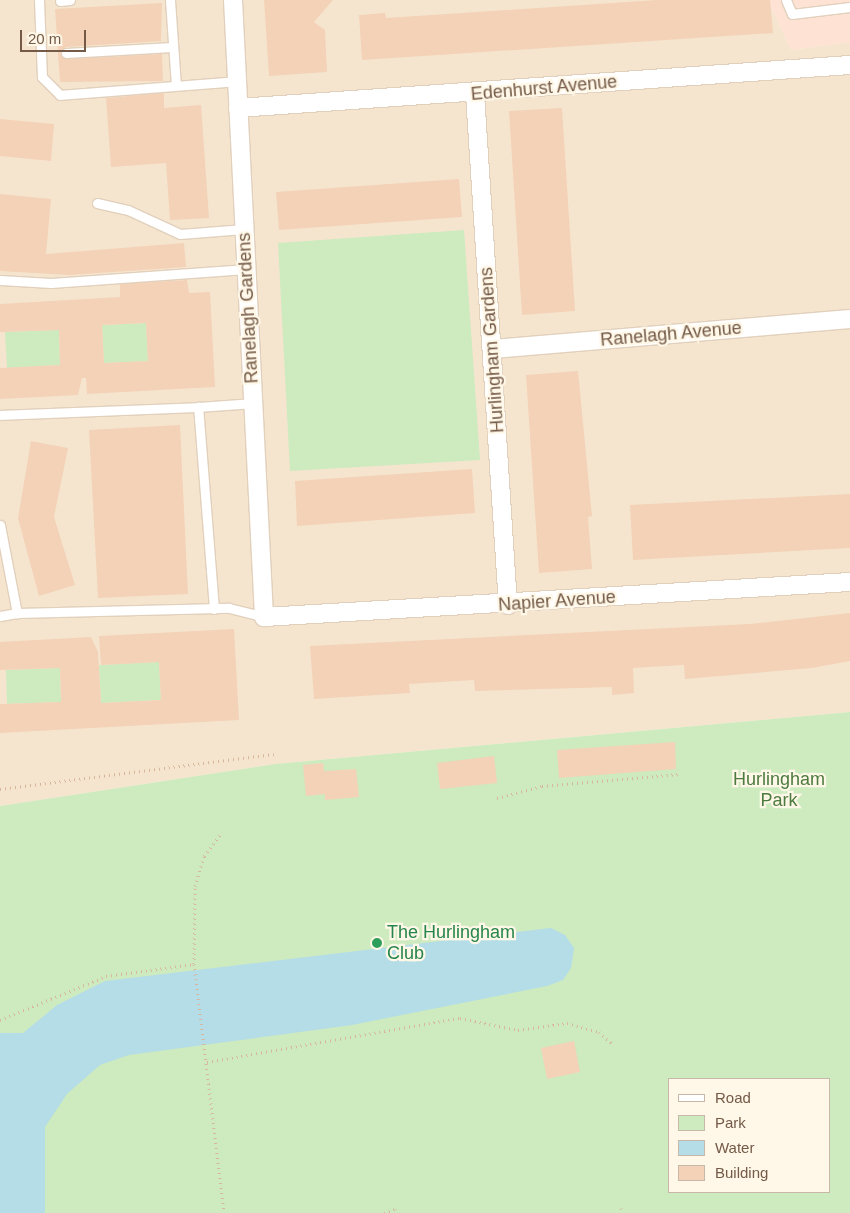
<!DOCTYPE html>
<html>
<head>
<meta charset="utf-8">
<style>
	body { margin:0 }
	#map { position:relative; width:850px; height:1213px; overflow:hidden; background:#fdf3e1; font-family:Arial,sans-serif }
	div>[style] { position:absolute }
	.residential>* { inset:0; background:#f5e5cf }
	.commercial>* { inset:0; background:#fee2d4 }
	.green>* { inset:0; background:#ceeabf }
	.water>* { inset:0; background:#b5dde7 }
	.building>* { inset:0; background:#f3d2b7 }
	.path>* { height:3px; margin-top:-1.5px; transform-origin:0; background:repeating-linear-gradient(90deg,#d7b69b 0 1px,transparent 0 5px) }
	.roads { filter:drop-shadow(1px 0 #e1d0bc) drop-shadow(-1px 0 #e1d0bc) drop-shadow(0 1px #e1d0bc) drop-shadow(0 -1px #e1d0bc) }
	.service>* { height:9px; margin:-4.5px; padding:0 4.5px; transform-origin:4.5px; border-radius:4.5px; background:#fff }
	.minor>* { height:18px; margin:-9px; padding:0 9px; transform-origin:9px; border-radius:9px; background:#fff }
	.dots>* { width:14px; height:14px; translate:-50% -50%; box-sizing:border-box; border:2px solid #fff7e7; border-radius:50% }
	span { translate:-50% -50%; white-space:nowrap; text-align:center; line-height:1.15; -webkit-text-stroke:4.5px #fff7e7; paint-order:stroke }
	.street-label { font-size:18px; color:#745a47 }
	.park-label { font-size:18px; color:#4d7b3f }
	.leisure-label { font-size:18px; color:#27864d }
	.left { translate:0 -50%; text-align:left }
	.legend { position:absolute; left:668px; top:1078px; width:162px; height:115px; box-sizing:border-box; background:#fff7e7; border:1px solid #c7b8a7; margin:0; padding:6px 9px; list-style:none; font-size:15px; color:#745a47 }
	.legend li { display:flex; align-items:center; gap:10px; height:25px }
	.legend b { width:25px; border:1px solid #c7b8a7 }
	.scale { position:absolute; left:20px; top:30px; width:66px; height:22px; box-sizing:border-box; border:2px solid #745a47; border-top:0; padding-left:6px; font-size:15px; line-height:18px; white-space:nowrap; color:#745a47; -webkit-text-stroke:4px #fff7e7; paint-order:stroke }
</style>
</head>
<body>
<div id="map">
	<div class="residential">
		<i style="clip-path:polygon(0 0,768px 0,791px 50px,850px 42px,850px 712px,275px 764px,0 806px)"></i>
	</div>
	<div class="commercial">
		<i style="clip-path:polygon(768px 0,850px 0,850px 42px,791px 50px)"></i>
	</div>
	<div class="green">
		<i style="clip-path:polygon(464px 230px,480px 460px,290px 471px,278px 243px)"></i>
		<i style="clip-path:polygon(146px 323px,148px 361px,104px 363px,102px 325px)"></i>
		<i style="clip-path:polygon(59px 330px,60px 365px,7px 368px,5px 332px)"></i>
		<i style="clip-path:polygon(159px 662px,161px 700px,101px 703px,99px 665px)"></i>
		<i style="clip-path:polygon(60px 668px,61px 702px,7px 704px,6px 670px)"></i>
		<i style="clip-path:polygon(evenodd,850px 712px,850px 1213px,0 1213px,0 806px,275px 764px,850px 712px,669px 1079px,829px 1079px,829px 1192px,669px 1192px,669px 1079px)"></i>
	</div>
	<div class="water">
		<i style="clip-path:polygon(551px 928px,565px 935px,574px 948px,571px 968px,563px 980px,547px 986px,352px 1025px,129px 1055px,100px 1065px,67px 1094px,45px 1127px,45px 1213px,0 1213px,0 1033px,23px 1033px,57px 1005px,105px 981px)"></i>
	</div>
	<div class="building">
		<i style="clip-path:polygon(264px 0,333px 0,314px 22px,325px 30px,327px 72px,269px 76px)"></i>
		<i style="clip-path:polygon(657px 0,770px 0,773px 33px,362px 60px,359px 15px,385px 13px,386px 18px)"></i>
		<i style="clip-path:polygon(162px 3px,161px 41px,66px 47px,60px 53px,66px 59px,162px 54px,163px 81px,60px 82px,55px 9px)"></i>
		<i style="clip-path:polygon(164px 93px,164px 108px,201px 105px,209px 218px,170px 220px,166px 163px,111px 167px,106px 98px)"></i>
		<i style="clip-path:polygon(562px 108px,575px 311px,522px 315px,509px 111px)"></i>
		<i style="clip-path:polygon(0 119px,54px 124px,51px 161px,0 156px)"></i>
		<i style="clip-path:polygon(459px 179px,462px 217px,279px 230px,276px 192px)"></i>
		<i style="clip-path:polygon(0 194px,51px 199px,46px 254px,184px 243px,186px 267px,69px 275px,0 271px)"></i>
		<i style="clip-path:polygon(evenodd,187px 280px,189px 293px,210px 292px,215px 387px,87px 394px,86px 378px,82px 378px,78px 395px,0 399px,0 368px,60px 365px,59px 330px,0 332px,0 304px,120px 297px,120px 284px,187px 280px,146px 323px,148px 361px,104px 363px,102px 325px,146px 323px)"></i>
		<i style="clip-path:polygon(578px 371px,592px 516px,588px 517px,592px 569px,539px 573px,526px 375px)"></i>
		<i style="clip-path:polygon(180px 425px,188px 594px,98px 598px,89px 430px)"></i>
		<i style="clip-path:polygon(31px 441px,68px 448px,54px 517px,75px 585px,39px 596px,18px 518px)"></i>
		<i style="clip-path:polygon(472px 469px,475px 513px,297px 526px,295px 481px)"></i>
		<i style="clip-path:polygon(850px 494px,850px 548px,633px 560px,630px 505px)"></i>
		<i style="clip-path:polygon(850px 613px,850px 661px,812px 668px,685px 679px,684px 665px,633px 668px,634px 693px,612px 695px,612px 687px,475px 691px,474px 680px,409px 684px,410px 693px,314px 699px,310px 646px,750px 624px)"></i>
		<i style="clip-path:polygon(234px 629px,239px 720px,0 733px,0 704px,61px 702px,60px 668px,0 670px,0 642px,91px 637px,98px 652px,101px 703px,161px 700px,159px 662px,101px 665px,99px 636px)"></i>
		<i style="clip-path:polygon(675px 742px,676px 769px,559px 778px,557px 750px)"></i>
		<i style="clip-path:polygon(494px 756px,497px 783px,440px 789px,437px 763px)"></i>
		<i style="clip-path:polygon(323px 763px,324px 771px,356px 769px,359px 797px,325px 800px,325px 794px,306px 796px,303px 765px)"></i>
		<i style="clip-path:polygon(574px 1041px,580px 1072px,547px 1079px,541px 1048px)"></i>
	</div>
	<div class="path">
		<i style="left:0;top:789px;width:276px;rotate:-7.3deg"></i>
		<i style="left:497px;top:798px;width:47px;rotate:-14.9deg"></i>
		<i style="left:542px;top:786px;width:138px;rotate:-5deg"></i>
		<i style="left:194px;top:964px;width:251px;rotate:83.1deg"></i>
		<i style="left:0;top:1020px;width:115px;rotate:-22.5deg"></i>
		<i style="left:106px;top:976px;width:89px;rotate:-7.8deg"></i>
		<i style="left:194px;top:964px;width:78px;rotate:-89.3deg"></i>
		<i style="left:195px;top:886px;width:31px;rotate:-73deg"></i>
		<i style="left:204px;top:856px;width:30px;rotate:-53deg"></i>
		<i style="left:207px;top:1062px;width:257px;rotate:-9.9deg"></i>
		<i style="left:460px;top:1018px;width:59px;rotate:11.7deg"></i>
		<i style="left:518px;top:1030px;width:49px;rotate:-8.1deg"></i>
		<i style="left:567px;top:1023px;width:33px;rotate:16deg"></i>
		<i style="left:599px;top:1032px;width:18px;rotate:41deg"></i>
		<i style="left:621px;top:1208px;width:5px;rotate:79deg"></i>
		<i style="left:384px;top:1213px;width:12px;rotate:-20deg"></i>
		<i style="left:395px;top:1209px;width:4px;rotate:76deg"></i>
	</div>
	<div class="roads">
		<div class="service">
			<i style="left:39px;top:0;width:77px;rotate:87.8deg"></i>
			<i style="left:42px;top:77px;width:25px;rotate:45deg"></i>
			<i style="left:60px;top:95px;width:178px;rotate:-4.5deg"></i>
			<i style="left:170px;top:0;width:85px;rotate:86deg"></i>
			<i style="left:786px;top:0;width:15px;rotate:67deg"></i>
			<i style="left:792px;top:14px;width:58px;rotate:-6.9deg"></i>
			<i style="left:60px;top:1px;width:10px;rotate:-6deg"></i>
			<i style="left:66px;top:53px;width:106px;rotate:-3.2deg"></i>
			<i style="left:97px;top:203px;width:32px;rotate:13deg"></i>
			<i style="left:128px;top:210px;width:57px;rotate:24.8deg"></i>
			<i style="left:180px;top:234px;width:64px;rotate:-4.5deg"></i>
			<i style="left:0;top:280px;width:51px;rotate:3.4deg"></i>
			<i style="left:51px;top:283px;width:196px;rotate:-4.1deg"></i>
			<i style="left:0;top:415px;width:198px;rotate:-2.3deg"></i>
			<i style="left:0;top:525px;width:90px;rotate:79.1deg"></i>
			<i style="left:17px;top:613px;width:212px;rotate:-1.4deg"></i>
			<i style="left:229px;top:608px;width:36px;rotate:14deg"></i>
			<i style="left:214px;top:609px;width:203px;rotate:-94.5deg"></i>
			<i style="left:198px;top:407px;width:56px;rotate:-4.1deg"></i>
			<i style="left:0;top:616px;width:17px;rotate:-10deg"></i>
		</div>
		<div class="minor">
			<i style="left:233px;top:0;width:618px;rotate:87.12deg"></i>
			<i style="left:264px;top:617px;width:587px;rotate:-3.42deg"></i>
			<i style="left:475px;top:94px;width:512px;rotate:86.31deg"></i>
			<i style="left:238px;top:108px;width:614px;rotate:-4.02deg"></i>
			<i style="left:493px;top:349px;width:358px;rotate:-4.8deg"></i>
		</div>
	</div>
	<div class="dots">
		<i style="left:377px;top:943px;background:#2e9e5b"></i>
	</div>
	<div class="street-label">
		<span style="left:544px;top:88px;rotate:-5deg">Edenhurst Avenue</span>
		<span style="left:248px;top:308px;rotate:-93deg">Ranelagh Gardens</span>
		<span style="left:671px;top:334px;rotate:-5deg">Ranelagh Avenue</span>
		<span style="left:492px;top:350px;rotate:-94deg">Hurlingham Gardens</span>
		<span style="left:557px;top:601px;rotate:-4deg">Napier Avenue</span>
	</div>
	<div class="park-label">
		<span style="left:779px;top:790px">Hurlingham<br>Park</span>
	</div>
	<div class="leisure-label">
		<span class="left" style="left:387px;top:943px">The Hurlingham<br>Club</span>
	</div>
	<ul class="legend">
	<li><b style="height:6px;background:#fff"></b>Road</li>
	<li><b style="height:14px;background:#ceeabf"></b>Park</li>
	<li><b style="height:14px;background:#b5dde7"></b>Water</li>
	<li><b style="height:14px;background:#f3d2b7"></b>Building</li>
	</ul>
	<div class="scale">20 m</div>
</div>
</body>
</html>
